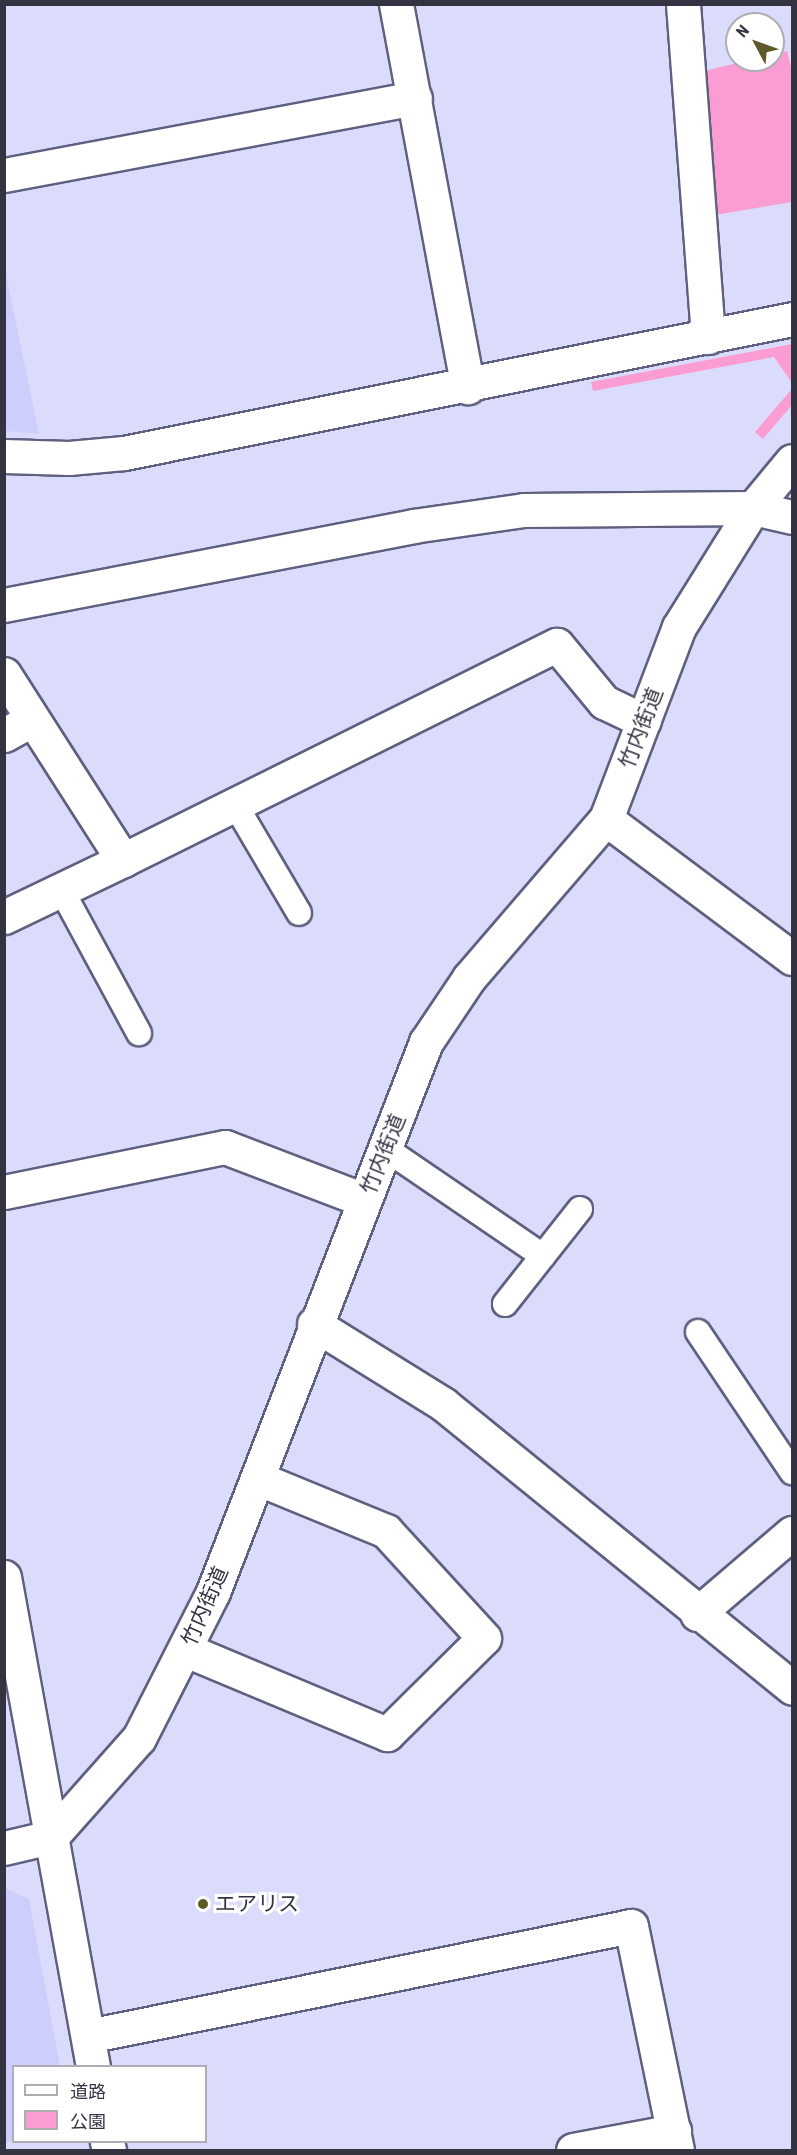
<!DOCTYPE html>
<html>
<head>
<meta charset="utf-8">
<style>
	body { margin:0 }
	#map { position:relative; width:797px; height:2155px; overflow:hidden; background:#dbdcfb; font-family:"Roboto Condensed","Noto Sans JP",sans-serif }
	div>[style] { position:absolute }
	.built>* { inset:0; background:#cdcefb }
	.green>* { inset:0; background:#fb9dd3 }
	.roads { filter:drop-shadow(2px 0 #5f5f80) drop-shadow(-2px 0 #5f5f80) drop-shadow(0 2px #5f5f80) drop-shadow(0 -2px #5f5f80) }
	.service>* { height:24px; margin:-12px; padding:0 12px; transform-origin:12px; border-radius:12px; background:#fff }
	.minor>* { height:33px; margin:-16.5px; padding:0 16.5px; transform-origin:16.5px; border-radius:16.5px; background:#fff }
	.tertiary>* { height:33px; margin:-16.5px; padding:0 16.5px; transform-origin:16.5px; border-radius:16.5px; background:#fff }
	.dots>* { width:16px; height:16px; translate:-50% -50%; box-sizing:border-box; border:3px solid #fff; border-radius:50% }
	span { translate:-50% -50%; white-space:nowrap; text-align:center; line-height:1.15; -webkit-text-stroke:6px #fff; paint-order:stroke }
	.street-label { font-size:21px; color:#333342 }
	.poi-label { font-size:21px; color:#333342 }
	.left { translate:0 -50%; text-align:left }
	.frame { position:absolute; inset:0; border:6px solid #333342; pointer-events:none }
	.legend { position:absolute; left:12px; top:2065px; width:195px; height:78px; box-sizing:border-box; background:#fff; border:2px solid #adadb3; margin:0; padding:8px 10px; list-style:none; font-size:18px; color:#333342 }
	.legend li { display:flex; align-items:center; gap:12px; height:30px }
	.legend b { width:30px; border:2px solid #adadb3 }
	.north { position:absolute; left:725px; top:12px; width:60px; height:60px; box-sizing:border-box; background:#fff; border:2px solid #adadb3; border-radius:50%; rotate:311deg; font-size:16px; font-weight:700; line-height:24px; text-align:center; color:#333342 }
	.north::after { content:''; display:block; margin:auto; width:21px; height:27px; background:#5e5a27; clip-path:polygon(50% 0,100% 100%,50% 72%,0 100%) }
</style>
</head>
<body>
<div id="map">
	<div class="built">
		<i style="clip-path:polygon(4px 270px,5px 270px,39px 434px,5px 431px)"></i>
		<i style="clip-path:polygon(5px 1888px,29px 1899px,60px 2066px,14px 2066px,13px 2141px,5px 2143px)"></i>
	</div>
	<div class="green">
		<i style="clip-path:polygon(787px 51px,792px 71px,792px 202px,715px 215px,704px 71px,750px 60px,773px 60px,773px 55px)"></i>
		<i style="clip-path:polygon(792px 344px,792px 383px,774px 357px,593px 391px,591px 382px)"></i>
		<i style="clip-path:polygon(792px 389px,792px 405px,763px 439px,755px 432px)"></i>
	</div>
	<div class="roads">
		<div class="service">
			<i style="left:236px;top:806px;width:124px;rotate:59.5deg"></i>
			<i style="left:61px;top:889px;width:164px;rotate:61.6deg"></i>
			<i style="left:386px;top:1149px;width:190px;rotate:34.3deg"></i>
			<i style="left:505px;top:1304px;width:121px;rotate:-51.7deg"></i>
			<i style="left:698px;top:1332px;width:169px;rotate:56.1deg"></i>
		</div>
		<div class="minor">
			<i style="left:396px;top:4px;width:390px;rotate:79.4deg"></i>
			<i style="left:683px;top:4px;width:334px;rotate:85.7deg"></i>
			<i style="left:4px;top:175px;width:418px;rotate:-10.6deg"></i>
			<i style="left:4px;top:456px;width:65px;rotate:1.8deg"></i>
			<i style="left:69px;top:458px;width:55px;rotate:-5.2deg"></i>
			<i style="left:124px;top:453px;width:681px;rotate:-11.34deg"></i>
			<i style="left:4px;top:674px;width:221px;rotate:57.4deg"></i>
			<i style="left:123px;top:860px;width:484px;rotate:-26.4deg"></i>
			<i style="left:557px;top:645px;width:74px;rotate:50.5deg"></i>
			<i style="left:604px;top:702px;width:44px;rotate:25.4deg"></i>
			<i style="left:4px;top:735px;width:31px;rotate:-29deg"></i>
			<i style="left:606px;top:819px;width:232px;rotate:36.8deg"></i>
			<i style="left:4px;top:917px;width:132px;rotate:-25.6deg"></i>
			<i style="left:314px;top:1324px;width:152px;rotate:31.8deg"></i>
			<i style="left:443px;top:1404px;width:450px;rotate:39.1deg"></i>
			<i style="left:697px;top:1614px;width:125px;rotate:-40.5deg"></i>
			<i style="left:186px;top:1650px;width:218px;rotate:22.7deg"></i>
			<i style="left:387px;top:1734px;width:136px;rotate:-44.7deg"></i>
			<i style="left:484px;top:1638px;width:145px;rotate:-132.5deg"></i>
			<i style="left:386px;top:1531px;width:137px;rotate:-157.7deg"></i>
			<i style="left:88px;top:2036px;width:554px;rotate:-11.45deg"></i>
			<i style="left:631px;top:1926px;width:229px;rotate:78.4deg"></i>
			<i style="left:573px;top:2150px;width:103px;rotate:-10.7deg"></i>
		</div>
		<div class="tertiary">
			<i style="left:4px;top:605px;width:417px;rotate:-10.9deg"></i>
			<i style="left:413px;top:526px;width:112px;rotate:-8.2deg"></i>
			<i style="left:524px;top:510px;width:229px;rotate:-0.5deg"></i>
			<i style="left:753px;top:508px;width:40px;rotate:13deg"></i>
			<i style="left:4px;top:1192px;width:226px;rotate:-11.5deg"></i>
			<i style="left:225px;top:1147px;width:149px;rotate:20.9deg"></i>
			<i style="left:4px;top:1577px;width:497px;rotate:79.7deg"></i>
			<i style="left:4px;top:1848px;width:48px;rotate:-13.2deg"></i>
			<i style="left:51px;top:1837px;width:132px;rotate:-48.4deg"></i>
			<i style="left:139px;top:1738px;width:164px;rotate:-63.1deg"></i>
			<i style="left:213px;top:1592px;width:590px;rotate:-68.83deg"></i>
			<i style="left:426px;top:1042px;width:77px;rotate:-56.1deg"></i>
			<i style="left:469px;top:978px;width:210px;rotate:-49.3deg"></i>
			<i style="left:606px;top:819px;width:205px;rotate:-69.2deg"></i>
			<i style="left:679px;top:627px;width:140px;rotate:-58.1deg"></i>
			<i style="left:753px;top:508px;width:61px;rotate:-50.3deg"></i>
			<i style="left:107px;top:2142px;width:8px;rotate:76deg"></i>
		</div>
	</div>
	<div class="dots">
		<i style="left:203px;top:1904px;background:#5e5a27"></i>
	</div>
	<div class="street-label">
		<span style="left:641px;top:728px;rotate:-69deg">竹内街道</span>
		<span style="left:383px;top:1154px;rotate:-68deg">竹内街道</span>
		<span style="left:205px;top:1606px;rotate:-66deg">竹内街道</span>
	</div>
	<div class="poi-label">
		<span class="left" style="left:215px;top:1904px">エアリス</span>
	</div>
	<div class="frame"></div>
	<ul class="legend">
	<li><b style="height:8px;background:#fff"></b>道路</li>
	<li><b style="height:16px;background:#fb9dd3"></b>公園</li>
	</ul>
	<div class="north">N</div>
</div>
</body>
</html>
